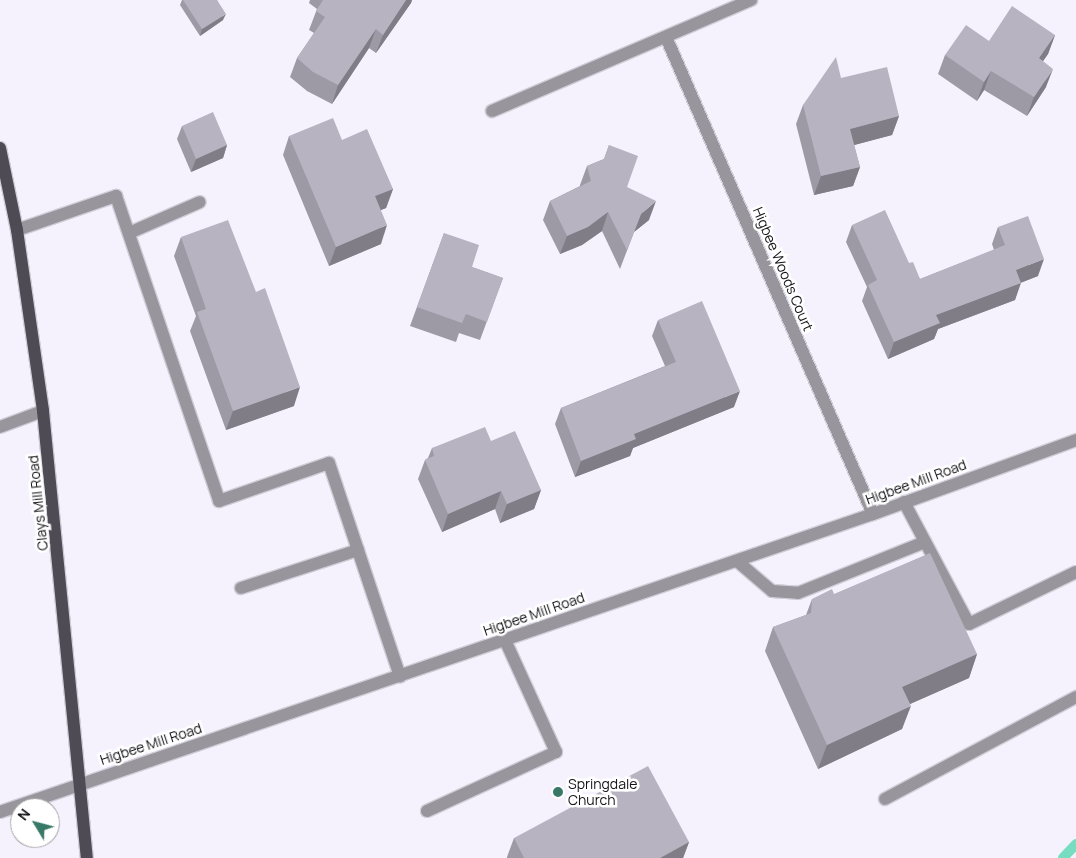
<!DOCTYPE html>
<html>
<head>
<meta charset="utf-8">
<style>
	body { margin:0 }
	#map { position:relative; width:1076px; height:858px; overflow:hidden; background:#f5f2fe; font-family:Manrope,sans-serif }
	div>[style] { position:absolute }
	.stream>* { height:10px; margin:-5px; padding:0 5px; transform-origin:5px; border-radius:5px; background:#76ddc1 }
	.roads { filter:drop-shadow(1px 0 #d1ced9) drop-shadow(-1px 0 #d1ced9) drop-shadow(0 1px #d1ced9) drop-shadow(0 -1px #d1ced9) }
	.minor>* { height:12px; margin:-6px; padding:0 6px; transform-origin:6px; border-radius:6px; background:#98969c }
	.major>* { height:12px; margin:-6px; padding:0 6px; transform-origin:6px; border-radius:6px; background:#4e4b55 }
	.wall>* { inset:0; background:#9d9aa6 }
	.shaded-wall>* { inset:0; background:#807d87 }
	.building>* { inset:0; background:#b7b3c1 }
	.dots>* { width:14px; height:14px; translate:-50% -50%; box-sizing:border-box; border:2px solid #fff; border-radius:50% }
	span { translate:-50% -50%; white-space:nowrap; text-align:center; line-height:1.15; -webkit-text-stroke:5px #fff; paint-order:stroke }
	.street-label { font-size:14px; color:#131216 }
	.poi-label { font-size:14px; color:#131216 }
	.left { translate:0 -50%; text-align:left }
	.north { position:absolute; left:10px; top:798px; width:50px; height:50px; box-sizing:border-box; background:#fff; border:1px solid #a1a0a2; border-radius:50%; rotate:307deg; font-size:14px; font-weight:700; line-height:20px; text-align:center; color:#131216 }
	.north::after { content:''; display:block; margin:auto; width:18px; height:22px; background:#387867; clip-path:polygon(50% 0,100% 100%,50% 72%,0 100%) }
</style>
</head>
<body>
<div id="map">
	<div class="stream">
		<i style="left:1063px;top:858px;width:19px;rotate:-47deg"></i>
	</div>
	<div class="roads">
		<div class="minor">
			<i style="left:666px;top:37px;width:520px;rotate:66.54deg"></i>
			<i style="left:492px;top:111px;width:282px;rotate:-23.2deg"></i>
			<i style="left:17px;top:230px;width:105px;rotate:-19deg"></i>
			<i style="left:116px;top:196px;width:322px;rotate:71.3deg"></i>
			<i style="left:219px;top:501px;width:116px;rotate:-19.1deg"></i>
			<i style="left:329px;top:463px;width:225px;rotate:71.6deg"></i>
			<i style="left:129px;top:233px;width:77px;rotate:-23.6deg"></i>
			<i style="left:0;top:427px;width:46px;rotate:-20.4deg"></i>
			<i style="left:904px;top:502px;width:138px;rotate:62deg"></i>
			<i style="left:969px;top:624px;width:119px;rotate:-25.9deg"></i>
			<i style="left:737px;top:561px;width:46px;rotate:40.6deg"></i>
			<i style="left:772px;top:591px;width:26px;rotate:4deg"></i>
			<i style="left:798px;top:593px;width:137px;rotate:-21.9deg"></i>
			<i style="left:241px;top:588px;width:123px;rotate:-18deg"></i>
			<i style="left:885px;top:799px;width:217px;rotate:-28.1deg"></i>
			<i style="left:427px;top:811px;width:142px;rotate:-24.6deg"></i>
			<i style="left:556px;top:752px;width:123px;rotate:-114.5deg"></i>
			<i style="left:0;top:812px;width:922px;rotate:-18.85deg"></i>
			<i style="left:873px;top:514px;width:216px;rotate:-20deg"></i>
		</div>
		<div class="major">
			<i style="left:0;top:148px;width:84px;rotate:78.3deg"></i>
			<i style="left:17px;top:230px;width:183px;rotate:81.8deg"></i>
			<i style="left:43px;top:411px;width:449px;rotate:84.4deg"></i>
		</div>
	</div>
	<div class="wall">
		<i style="clip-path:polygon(182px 0,217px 0,223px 20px,200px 36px,180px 5px)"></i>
		<i style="clip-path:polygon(310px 0,412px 0,411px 3px,376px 53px,369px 48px,332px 104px,307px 91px,290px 77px,297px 58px,314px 33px,309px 30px,317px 9px,309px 3px)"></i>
		<i style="clip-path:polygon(1055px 35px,1048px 54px,1043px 61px,1046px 87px,1027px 116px,984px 90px,977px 101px,938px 74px,945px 55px)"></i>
		<i style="clip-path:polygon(841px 78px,899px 116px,892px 135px,854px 145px,860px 167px,853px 186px,814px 195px,796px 124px,803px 105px)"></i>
		<i style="clip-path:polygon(182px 126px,227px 145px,223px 158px,191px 172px,177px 139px)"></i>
		<i style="clip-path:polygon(289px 136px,342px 140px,393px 189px,386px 208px,381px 210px,381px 244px,329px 266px,283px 155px)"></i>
		<i style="clip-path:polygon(609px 145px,627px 187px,649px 220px,634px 232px,620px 269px,602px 231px,582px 245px,560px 254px,543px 220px,550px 201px,580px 186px,580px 185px,587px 166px,604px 159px)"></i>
		<i style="clip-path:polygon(852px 225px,909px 263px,920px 279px,994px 250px,992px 244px,998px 227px,1038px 276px,1020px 283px,1015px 300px,938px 329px,934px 339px,888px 359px,862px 301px,867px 287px,846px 242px)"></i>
		<i style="clip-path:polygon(444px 233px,472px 267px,503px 278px,480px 340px,459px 333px,456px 342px,410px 326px)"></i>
		<i style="clip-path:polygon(181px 237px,294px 406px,226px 430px,190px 331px,196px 316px,174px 256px)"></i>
		<i style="clip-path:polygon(658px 320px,734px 407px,633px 448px,630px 456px,575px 477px,555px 424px,561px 408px,665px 366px,652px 336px)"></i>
		<i style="clip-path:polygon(491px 441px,541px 490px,534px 509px,500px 523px,495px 509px,442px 532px,418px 479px,425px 460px,428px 458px,432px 448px)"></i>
		<i style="clip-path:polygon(812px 599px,977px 654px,969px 678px,910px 704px,902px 729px,818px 769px,765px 651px,773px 627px,806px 615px)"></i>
		<i style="clip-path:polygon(514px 838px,689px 842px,683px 858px,507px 858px,507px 857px)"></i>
	</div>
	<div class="shaded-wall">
		<i style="clip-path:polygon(406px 0,412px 0,411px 3px,376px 53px,383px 35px)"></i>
		<i style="clip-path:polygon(226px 14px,223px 20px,200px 36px,202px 29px)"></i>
		<i style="clip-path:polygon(376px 29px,369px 48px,332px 104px,338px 85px)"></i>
		<i style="clip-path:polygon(1055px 35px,1048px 54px,1032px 77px,1039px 58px)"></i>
		<i style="clip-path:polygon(1053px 69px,1046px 87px,1027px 116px,1034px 97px)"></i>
		<i style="clip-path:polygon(991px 71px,984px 90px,977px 101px,984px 82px)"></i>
		<i style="clip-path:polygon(899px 116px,892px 135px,843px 148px,850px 129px)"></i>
		<i style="clip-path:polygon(227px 145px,223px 158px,191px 172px,196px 159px)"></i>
		<i style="clip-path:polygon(860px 167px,853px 186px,814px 195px,821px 176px)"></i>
		<i style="clip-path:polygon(393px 189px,386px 208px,368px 215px,375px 196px)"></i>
		<i style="clip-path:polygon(656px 201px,649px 220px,634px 232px,620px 269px,641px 214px)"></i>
		<i style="clip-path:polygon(608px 212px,602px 231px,582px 245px,560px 254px,567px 236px)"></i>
		<i style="clip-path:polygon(387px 225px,381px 244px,329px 266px,336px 247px)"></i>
		<i style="clip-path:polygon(1044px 259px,1038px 276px,1010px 287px,1016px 270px)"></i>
		<i style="clip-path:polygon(1021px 283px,1015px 300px,938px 329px,934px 339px,888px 359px,894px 342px,936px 315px)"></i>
		<i style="clip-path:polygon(300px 387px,294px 406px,226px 430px,233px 411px)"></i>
		<i style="clip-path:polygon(740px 391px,734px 407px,633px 448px,630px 456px,575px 477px,581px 461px,634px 434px)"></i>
		<i style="clip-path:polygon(541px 490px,534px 509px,500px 523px,507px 504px)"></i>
		<i style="clip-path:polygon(501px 491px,495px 509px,442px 532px,448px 514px)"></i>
		<i style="clip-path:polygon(977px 654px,969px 678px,894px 711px,902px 687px)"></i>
		<i style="clip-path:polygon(911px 706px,902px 729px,818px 769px,827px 745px)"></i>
		<i style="clip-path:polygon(689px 842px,683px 858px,660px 858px)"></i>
	</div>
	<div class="building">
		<i style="clip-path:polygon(183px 0,217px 0,226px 14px,202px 29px)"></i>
		<i style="clip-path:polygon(323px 0,406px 0,383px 35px,376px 29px,338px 85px,313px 72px,297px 58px,325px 17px,316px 11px)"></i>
		<i style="clip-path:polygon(1012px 6px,1055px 35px,1039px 58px,1053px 69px,1034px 97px,991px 71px,984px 82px,945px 55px,966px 25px,989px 41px)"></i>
		<i style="clip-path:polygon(836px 57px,841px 78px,887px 67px,899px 116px,850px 129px,860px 167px,821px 176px,803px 105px)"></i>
		<i style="clip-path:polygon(213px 112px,227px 145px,196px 159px,182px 126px)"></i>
		<i style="clip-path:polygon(333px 118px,342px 140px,367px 129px,393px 189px,375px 196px,387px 225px,336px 247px,289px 136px)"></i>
		<i style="clip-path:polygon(609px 145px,638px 156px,627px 187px,656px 201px,641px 214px,627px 250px,608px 212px,588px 227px,567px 236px,550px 201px,591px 181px,587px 166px,604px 159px)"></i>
		<i style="clip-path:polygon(885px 210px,909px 263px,913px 262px,920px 279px,1005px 245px,998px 227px,1028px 216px,1044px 259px,1016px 270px,1021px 283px,936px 315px,940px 323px,894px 342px,868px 285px,877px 280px,852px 225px)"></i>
		<i style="clip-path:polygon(228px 220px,256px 292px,265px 288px,300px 387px,233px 411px,197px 312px,206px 309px,181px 237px)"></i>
		<i style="clip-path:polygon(444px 233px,479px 245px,472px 267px,503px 278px,487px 322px,466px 314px,462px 323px,417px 307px)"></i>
		<i style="clip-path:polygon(702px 301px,740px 391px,634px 434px,636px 439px,581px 461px,561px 408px,676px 362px,658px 320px)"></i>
		<i style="clip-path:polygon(485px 427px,491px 441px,515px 431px,541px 490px,507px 504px,501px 491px,448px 514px,425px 460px,434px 456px,432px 448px)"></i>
		<i style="clip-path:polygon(930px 553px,977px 654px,902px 687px,911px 706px,827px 745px,773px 627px,811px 613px,812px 599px,832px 589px,834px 594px)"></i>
		<i style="clip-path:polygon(648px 766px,689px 842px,660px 858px,524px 858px,514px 838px)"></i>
	</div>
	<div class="dots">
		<i style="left:558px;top:792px;background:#387867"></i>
	</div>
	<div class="street-label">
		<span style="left:783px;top:269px;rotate:67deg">Higbee Woods Court</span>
		<span style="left:916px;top:482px;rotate:-20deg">Higbee Mill Road</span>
		<span style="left:38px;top:503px;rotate:-96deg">Clays Mill Road</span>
		<span style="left:534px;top:614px;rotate:-19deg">Higbee Mill Road</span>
		<span style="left:151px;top:744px;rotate:-18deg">Higbee Mill Road</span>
	</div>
	<div class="poi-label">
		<span class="left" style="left:568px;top:792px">Springdale<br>Church</span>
	</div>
	<div class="north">N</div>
</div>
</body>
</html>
